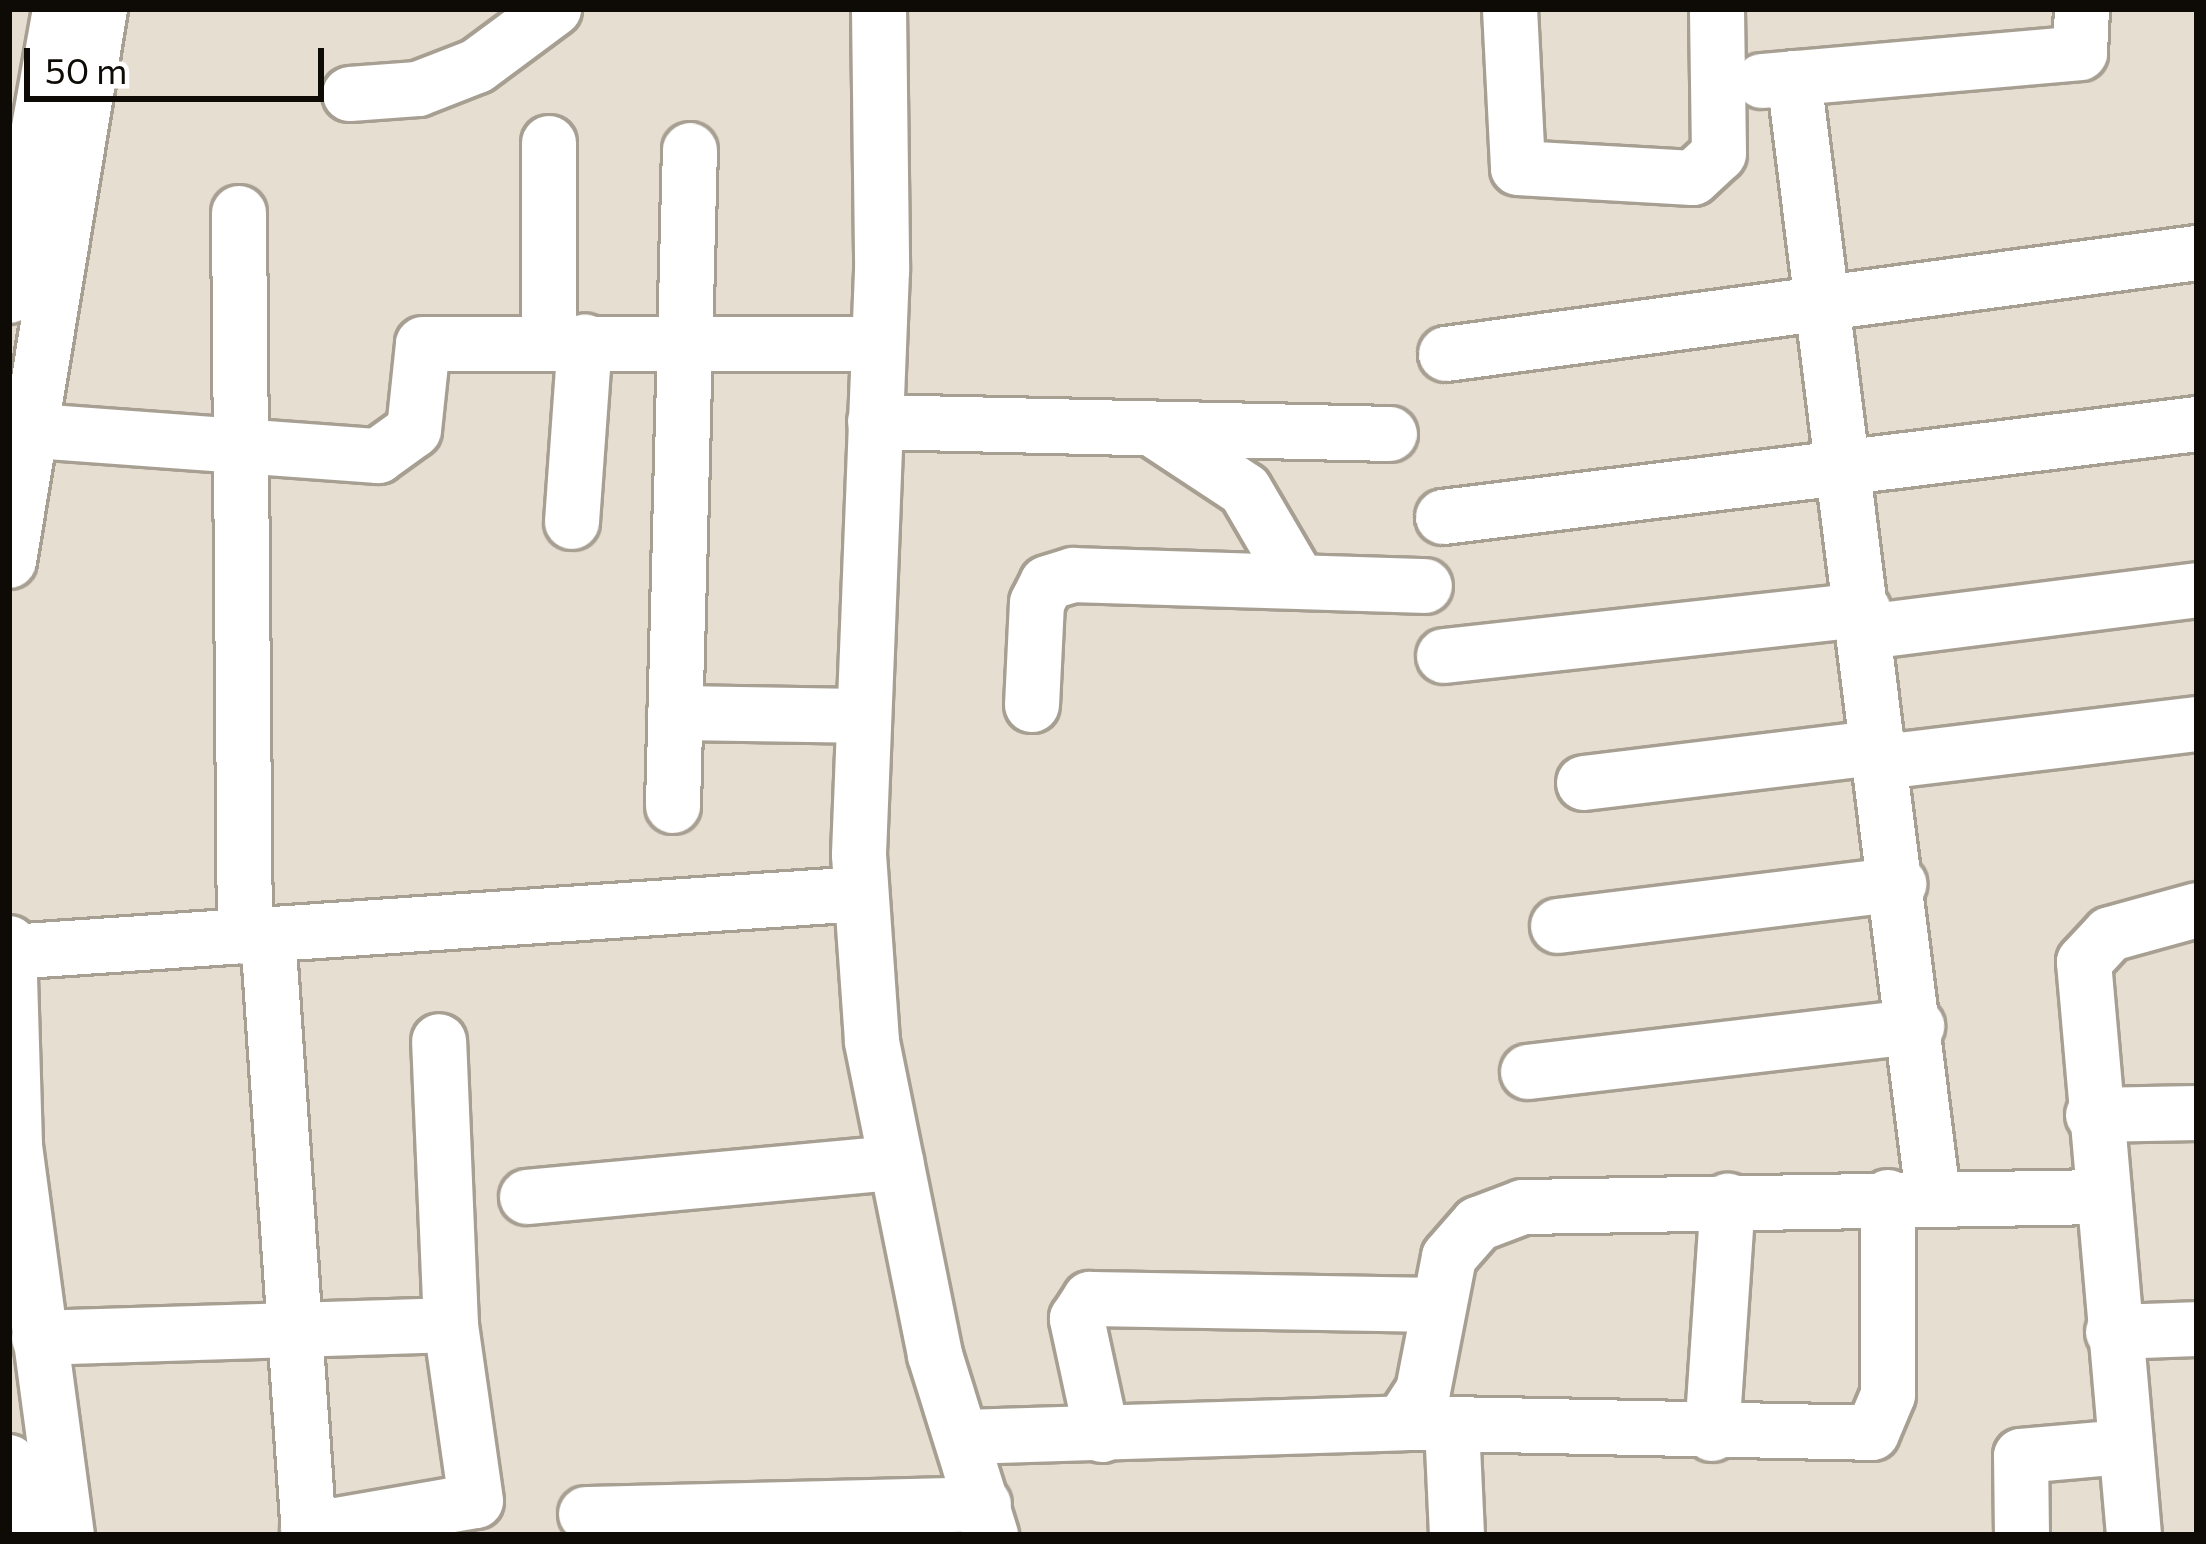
<!DOCTYPE html>
<html>
<head>
<meta charset="utf-8">
<style>
	body { margin:0 }
	#map { position:relative; width:2206px; height:1544px; overflow:hidden; background:#e6ded0; font-family:Commissioner,sans-serif }
	div>[style] { position:absolute }
	.roads { filter:drop-shadow(3px 0 #a79f92) drop-shadow(-3px 0 #a79f92) drop-shadow(0 3px #a79f92) drop-shadow(0 -3px #a79f92) }
	.minor>* { height:54px; margin:-27px; padding:0 27px; transform-origin:27px; border-radius:27px; background:#fff }
	span { translate:-50% -50%; white-space:nowrap; text-align:center; line-height:1.15; -webkit-text-stroke:12px #fff; paint-order:stroke }
	.frame { position:absolute; inset:0; border:12px solid #0e0b07; pointer-events:none }
	.scale { position:absolute; left:24px; top:48px; width:300px; height:54px; box-sizing:border-box; border:6px solid #0e0b07; border-top:0; padding-left:15px; font-size:36px; line-height:42px; white-space:nowrap; color:#0e0b07; -webkit-text-stroke:9px #fff; paint-order:stroke }
</style>
</head>
<body>
<div id="map">
	<div class="roads">
		<div class="minor">
			<i style="left:879px;top:9px;width:262px;rotate:89.3deg"></i>
			<i style="left:882px;top:271px;width:584px;rotate:92.26deg"></i>
			<i style="left:859px;top:855px;width:187px;rotate:86deg"></i>
			<i style="left:872px;top:1042px;width:319px;rotate:78.6deg"></i>
			<i style="left:935px;top:1355px;width:189px;rotate:72.7deg"></i>
			<i style="left:1510px;top:9px;width:159px;rotate:87.1deg"></i>
			<i style="left:1518px;top:168px;width:175px;rotate:3.3deg"></i>
			<i style="left:1693px;top:178px;width:35px;rotate:-43deg"></i>
			<i style="left:1719px;top:154px;width:145px;rotate:-90.8deg"></i>
			<i style="left:1794px;top:78px;width:1127px;rotate:82.91deg"></i>
			<i style="left:1762px;top:81px;width:319px;rotate:-5deg"></i>
			<i style="left:2080px;top:53px;width:44px;rotate:-87.4deg"></i>
			<i style="left:350px;top:94px;width:68px;rotate:-4.2deg"></i>
			<i style="left:418px;top:89px;width:63px;rotate:-21.3deg"></i>
			<i style="left:477px;top:66px;width:96px;rotate:-36.5deg"></i>
			<i style="left:549px;top:143px;width:198px;rotate:90deg"></i>
			<i style="left:239px;top:213px;width:724px;rotate:89.53deg"></i>
			<i style="left:9px;top:296px;width:291px;rotate:-79.9deg"></i>
			<i style="left:1446px;top:354px;width:758px;rotate:-7.66deg"></i>
			<i style="left:875px;top:422px;width:515px;rotate:1.33deg"></i>
			<i style="left:35px;top:431px;width:344px;rotate:4.2deg"></i>
			<i style="left:378px;top:456px;width:44px;rotate:-35.8deg"></i>
			<i style="left:414px;top:430px;width:86px;rotate:-84deg"></i>
			<i style="left:423px;top:344px;width:456px"></i>
			<i style="left:1157px;top:432px;width:105px;rotate:33.4deg"></i>
			<i style="left:1245px;top:490px;width:103px;rotate:59.7deg"></i>
			<i style="left:1443px;top:517px;width:760px;rotate:-7.03deg"></i>
			<i style="left:572px;top:522px;width:181px;rotate:-85.9deg"></i>
			<i style="left:9px;top:561px;width:559px;rotate:-80.64deg"></i>
			<i style="left:1866px;top:632px;width:334px;rotate:-7.2deg"></i>
			<i style="left:1444px;top:656px;width:422px;rotate:-6.3deg"></i>
			<i style="left:1032px;top:705px;width:102px;rotate:-87.2deg"></i>
			<i style="left:1037px;top:603px;width:22px;rotate:-63deg"></i>
			<i style="left:1047px;top:583px;width:28px;rotate:-17deg"></i>
			<i style="left:1074px;top:575px;width:351px;rotate:1.8deg"></i>
			<i style="left:675px;top:713px;width:188px;rotate:0.9deg"></i>
			<i style="left:1883px;top:762px;width:316px;rotate:-6.9deg"></i>
			<i style="left:1584px;top:783px;width:299px;rotate:-6.9deg"></i>
			<i style="left:673px;top:806px;width:656px;rotate:-88.52deg"></i>
			<i style="left:1558px;top:926px;width:344px;rotate:-7deg"></i>
			<i style="left:268px;top:935px;width:601px;rotate:86.09deg"></i>
			<i style="left:9px;top:943px;width:203px;rotate:88.3deg"></i>
			<i style="left:15px;top:1146px;width:392px;rotate:82.4deg"></i>
			<i style="left:10px;top:952px;width:853px;rotate:-3.9deg"></i>
			<i style="left:1528px;top:1072px;width:392px;rotate:-6.7deg"></i>
			<i style="left:2093px;top:1115px;width:104px;rotate:-1.1deg"></i>
			<i style="left:527px;top:1197px;width:371px;rotate:-5.3deg"></i>
			<i style="left:2113px;top:1332px;width:84px;rotate:-2deg"></i>
			<i style="left:39px;top:1338px;width:412px;rotate:-1.8deg"></i>
			<i style="left:1402px;top:1423px;width:470px;rotate:1.2deg"></i>
			<i style="left:1872px;top:1433px;width:41px;rotate:-67.2deg"></i>
			<i style="left:1888px;top:1395px;width:198px;rotate:-90deg"></i>
			<i style="left:1452px;top:1425px;width:110px;rotate:87.4deg"></i>
			<i style="left:1712px;top:1434px;width:234px;rotate:-86.1deg"></i>
			<i style="left:1102px;top:1435px;width:119px;rotate:-102.2deg"></i>
			<i style="left:1077px;top:1319px;width:24px;rotate:-57deg"></i>
			<i style="left:1090px;top:1299px;width:349px;rotate:1deg"></i>
			<i style="left:968px;top:1437px;width:434px;rotate:-1.8deg"></i>
			<i style="left:1402px;top:1423px;width:38px;rotate:-57deg"></i>
			<i style="left:1423px;top:1391px;width:136px;rotate:-79deg"></i>
			<i style="left:1449px;top:1257px;width:44px;rotate:-48.7deg"></i>
			<i style="left:1478px;top:1224px;width:48px;rotate:-20.7deg"></i>
			<i style="left:1523px;top:1207px;width:578px;rotate:-0.99deg"></i>
			<i style="left:9px;top:1462px;width:74px;rotate:82.2deg"></i>
			<i style="left:586px;top:1514px;width:398px;rotate:-1.4deg"></i>
			<i style="left:308px;top:1530px;width:170px;rotate:-9.8deg"></i>
			<i style="left:476px;top:1501px;width:178px;rotate:-98.1deg"></i>
			<i style="left:451px;top:1325px;width:284px;rotate:-92.4deg"></i>
			<i style="left:2022px;top:1535px;width:79px;rotate:-90.7deg"></i>
			<i style="left:2021px;top:1456px;width:101px;rotate:-5.1deg"></i>
			<i style="left:2134px;top:1535px;width:575px;rotate:-94.99deg"></i>
			<i style="left:2084px;top:962px;width:38px;rotate:-47deg"></i>
			<i style="left:2110px;top:934px;width:90px;rotate:-15.4deg"></i>
		</div>
	</div>
	<div class="frame"></div>
	<div class="scale">50 m</div>
</div>
</body>
</html>
